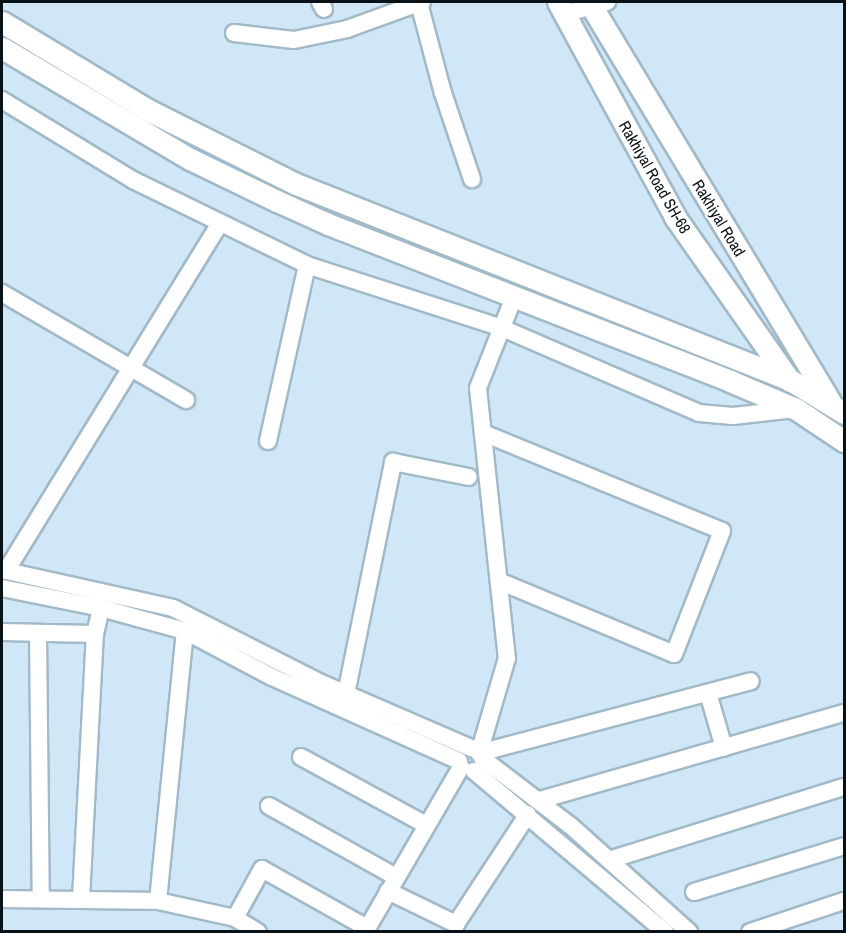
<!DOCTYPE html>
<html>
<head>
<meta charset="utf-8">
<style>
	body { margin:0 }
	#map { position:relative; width:846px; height:933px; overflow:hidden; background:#cfe7f6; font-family:"Archivo Narrow",sans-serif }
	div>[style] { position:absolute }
	.roads { filter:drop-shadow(2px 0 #a2b9c7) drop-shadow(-2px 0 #a2b9c7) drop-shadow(0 2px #a2b9c7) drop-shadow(0 -2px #a2b9c7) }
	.minor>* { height:16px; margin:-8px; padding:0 8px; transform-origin:8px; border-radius:8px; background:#fff }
	.major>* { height:21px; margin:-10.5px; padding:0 10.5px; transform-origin:10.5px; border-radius:10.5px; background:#fff }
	span { translate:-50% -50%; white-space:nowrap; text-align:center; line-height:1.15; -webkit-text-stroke:4.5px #fff; paint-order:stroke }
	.street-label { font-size:16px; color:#0a1217 }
	.frame { position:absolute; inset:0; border:3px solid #0a1217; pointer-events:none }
</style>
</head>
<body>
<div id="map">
	<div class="roads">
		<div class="minor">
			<i style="left:320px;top:2px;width:8px;rotate:60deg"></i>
			<i style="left:422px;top:2px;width:3px;rotate:162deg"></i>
			<i style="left:419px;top:3px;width:93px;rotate:75.1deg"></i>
			<i style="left:443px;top:93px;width:91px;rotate:71.4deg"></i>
			<i style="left:564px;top:14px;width:45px;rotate:-15.6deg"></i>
			<i style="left:234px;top:33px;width:60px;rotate:6.7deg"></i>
			<i style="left:294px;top:40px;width:54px;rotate:-11.7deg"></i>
			<i style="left:347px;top:29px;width:77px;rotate:-19.9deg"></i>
			<i style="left:2px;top:100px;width:153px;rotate:31.4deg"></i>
			<i style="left:133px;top:180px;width:194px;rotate:26deg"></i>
			<i style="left:307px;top:265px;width:205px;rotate:17.9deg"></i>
			<i style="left:502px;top:328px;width:215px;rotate:23.3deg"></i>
			<i style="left:699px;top:413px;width:34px;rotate:5deg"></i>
			<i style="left:733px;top:416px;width:62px;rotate:-6.4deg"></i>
			<i style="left:2px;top:293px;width:213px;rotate:30.2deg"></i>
			<i style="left:514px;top:297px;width:98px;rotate:111.6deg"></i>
			<i style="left:478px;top:388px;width:272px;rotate:83.9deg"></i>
			<i style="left:507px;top:658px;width:99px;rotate:106.4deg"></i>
			<i style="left:479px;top:753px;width:281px;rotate:-14.8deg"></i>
			<i style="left:483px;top:433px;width:258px;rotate:22.3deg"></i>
			<i style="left:722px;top:531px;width:132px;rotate:111.3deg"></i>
			<i style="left:674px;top:654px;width:190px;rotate:-157.4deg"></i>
			<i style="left:268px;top:441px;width:180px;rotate:-77.5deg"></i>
			<i style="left:2px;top:570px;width:175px;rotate:12.5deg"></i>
			<i style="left:173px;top:608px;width:164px;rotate:26.9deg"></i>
			<i style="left:319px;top:682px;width:166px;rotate:23.5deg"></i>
			<i style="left:6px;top:571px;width:409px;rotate:-58.4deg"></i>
			<i style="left:2px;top:588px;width:101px;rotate:11.4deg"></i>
			<i style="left:101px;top:608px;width:87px;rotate:15.3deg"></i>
			<i style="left:185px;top:631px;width:98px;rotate:27.9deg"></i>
			<i style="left:272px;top:677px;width:205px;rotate:24.2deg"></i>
			<i style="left:2px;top:632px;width:93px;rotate:1.2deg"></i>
			<i style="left:38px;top:633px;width:266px;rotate:89.4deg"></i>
			<i style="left:708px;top:693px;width:57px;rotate:73.8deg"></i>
			<i style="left:346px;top:694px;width:237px;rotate:-78.5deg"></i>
			<i style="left:393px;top:462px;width:77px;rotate:11.2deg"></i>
			<i style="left:301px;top:757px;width:142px;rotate:28.5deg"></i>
			<i style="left:482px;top:758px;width:112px;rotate:37.4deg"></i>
			<i style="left:571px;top:826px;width:159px;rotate:41.9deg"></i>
			<i style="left:474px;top:771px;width:250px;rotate:40.1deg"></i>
			<i style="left:540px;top:800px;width:316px;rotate:-16deg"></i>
			<i style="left:269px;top:806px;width:145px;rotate:29.2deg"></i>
			<i style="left:609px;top:860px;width:246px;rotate:-17.3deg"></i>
			<i style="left:388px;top:891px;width:76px;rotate:25.9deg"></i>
			<i style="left:456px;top:924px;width:131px;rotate:-56.8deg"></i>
			<i style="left:694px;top:892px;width:157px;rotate:-17deg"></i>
			<i style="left:2px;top:899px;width:156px;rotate:0.7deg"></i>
			<i style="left:158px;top:901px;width:271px;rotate:-84.3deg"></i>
			<i style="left:81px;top:899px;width:265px;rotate:-87deg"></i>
			<i style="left:95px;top:634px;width:27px;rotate:-77deg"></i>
			<i style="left:158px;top:901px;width:79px;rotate:12.4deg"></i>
			<i style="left:258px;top:932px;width:27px;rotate:-149deg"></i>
			<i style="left:235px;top:918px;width:56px;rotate:-61.1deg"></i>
			<i style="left:262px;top:869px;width:120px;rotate:29.3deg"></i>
			<i style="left:365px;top:932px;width:191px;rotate:-59.8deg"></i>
			<i style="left:750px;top:932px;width:99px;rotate:-18.3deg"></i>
		</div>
		<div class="major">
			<i style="left:558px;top:2px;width:245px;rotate:61.4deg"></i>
			<i style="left:675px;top:217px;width:200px;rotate:55deg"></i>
			<i style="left:589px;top:2px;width:466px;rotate:58.9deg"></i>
			<i style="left:2px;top:22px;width:170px;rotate:31.1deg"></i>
			<i style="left:148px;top:110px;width:165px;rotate:26.6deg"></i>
			<i style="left:296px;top:184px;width:531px;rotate:21.64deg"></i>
			<i style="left:790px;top:380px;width:63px;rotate:31.4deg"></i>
			<i style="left:2px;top:48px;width:218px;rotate:30.6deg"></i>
			<i style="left:190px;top:159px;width:97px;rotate:25.8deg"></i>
			<i style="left:277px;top:201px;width:56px;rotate:24.3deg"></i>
			<i style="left:328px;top:224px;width:432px;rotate:21.3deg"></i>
			<i style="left:730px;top:381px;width:72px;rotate:23deg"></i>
			<i style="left:796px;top:409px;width:58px;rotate:33.7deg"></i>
		</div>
	</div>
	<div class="street-label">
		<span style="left:655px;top:177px;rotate:60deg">Rakhiyal Road SH-68</span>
		<span style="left:719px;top:218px;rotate:59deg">Rakhiyal Road</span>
	</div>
	<div class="frame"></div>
</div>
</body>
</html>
